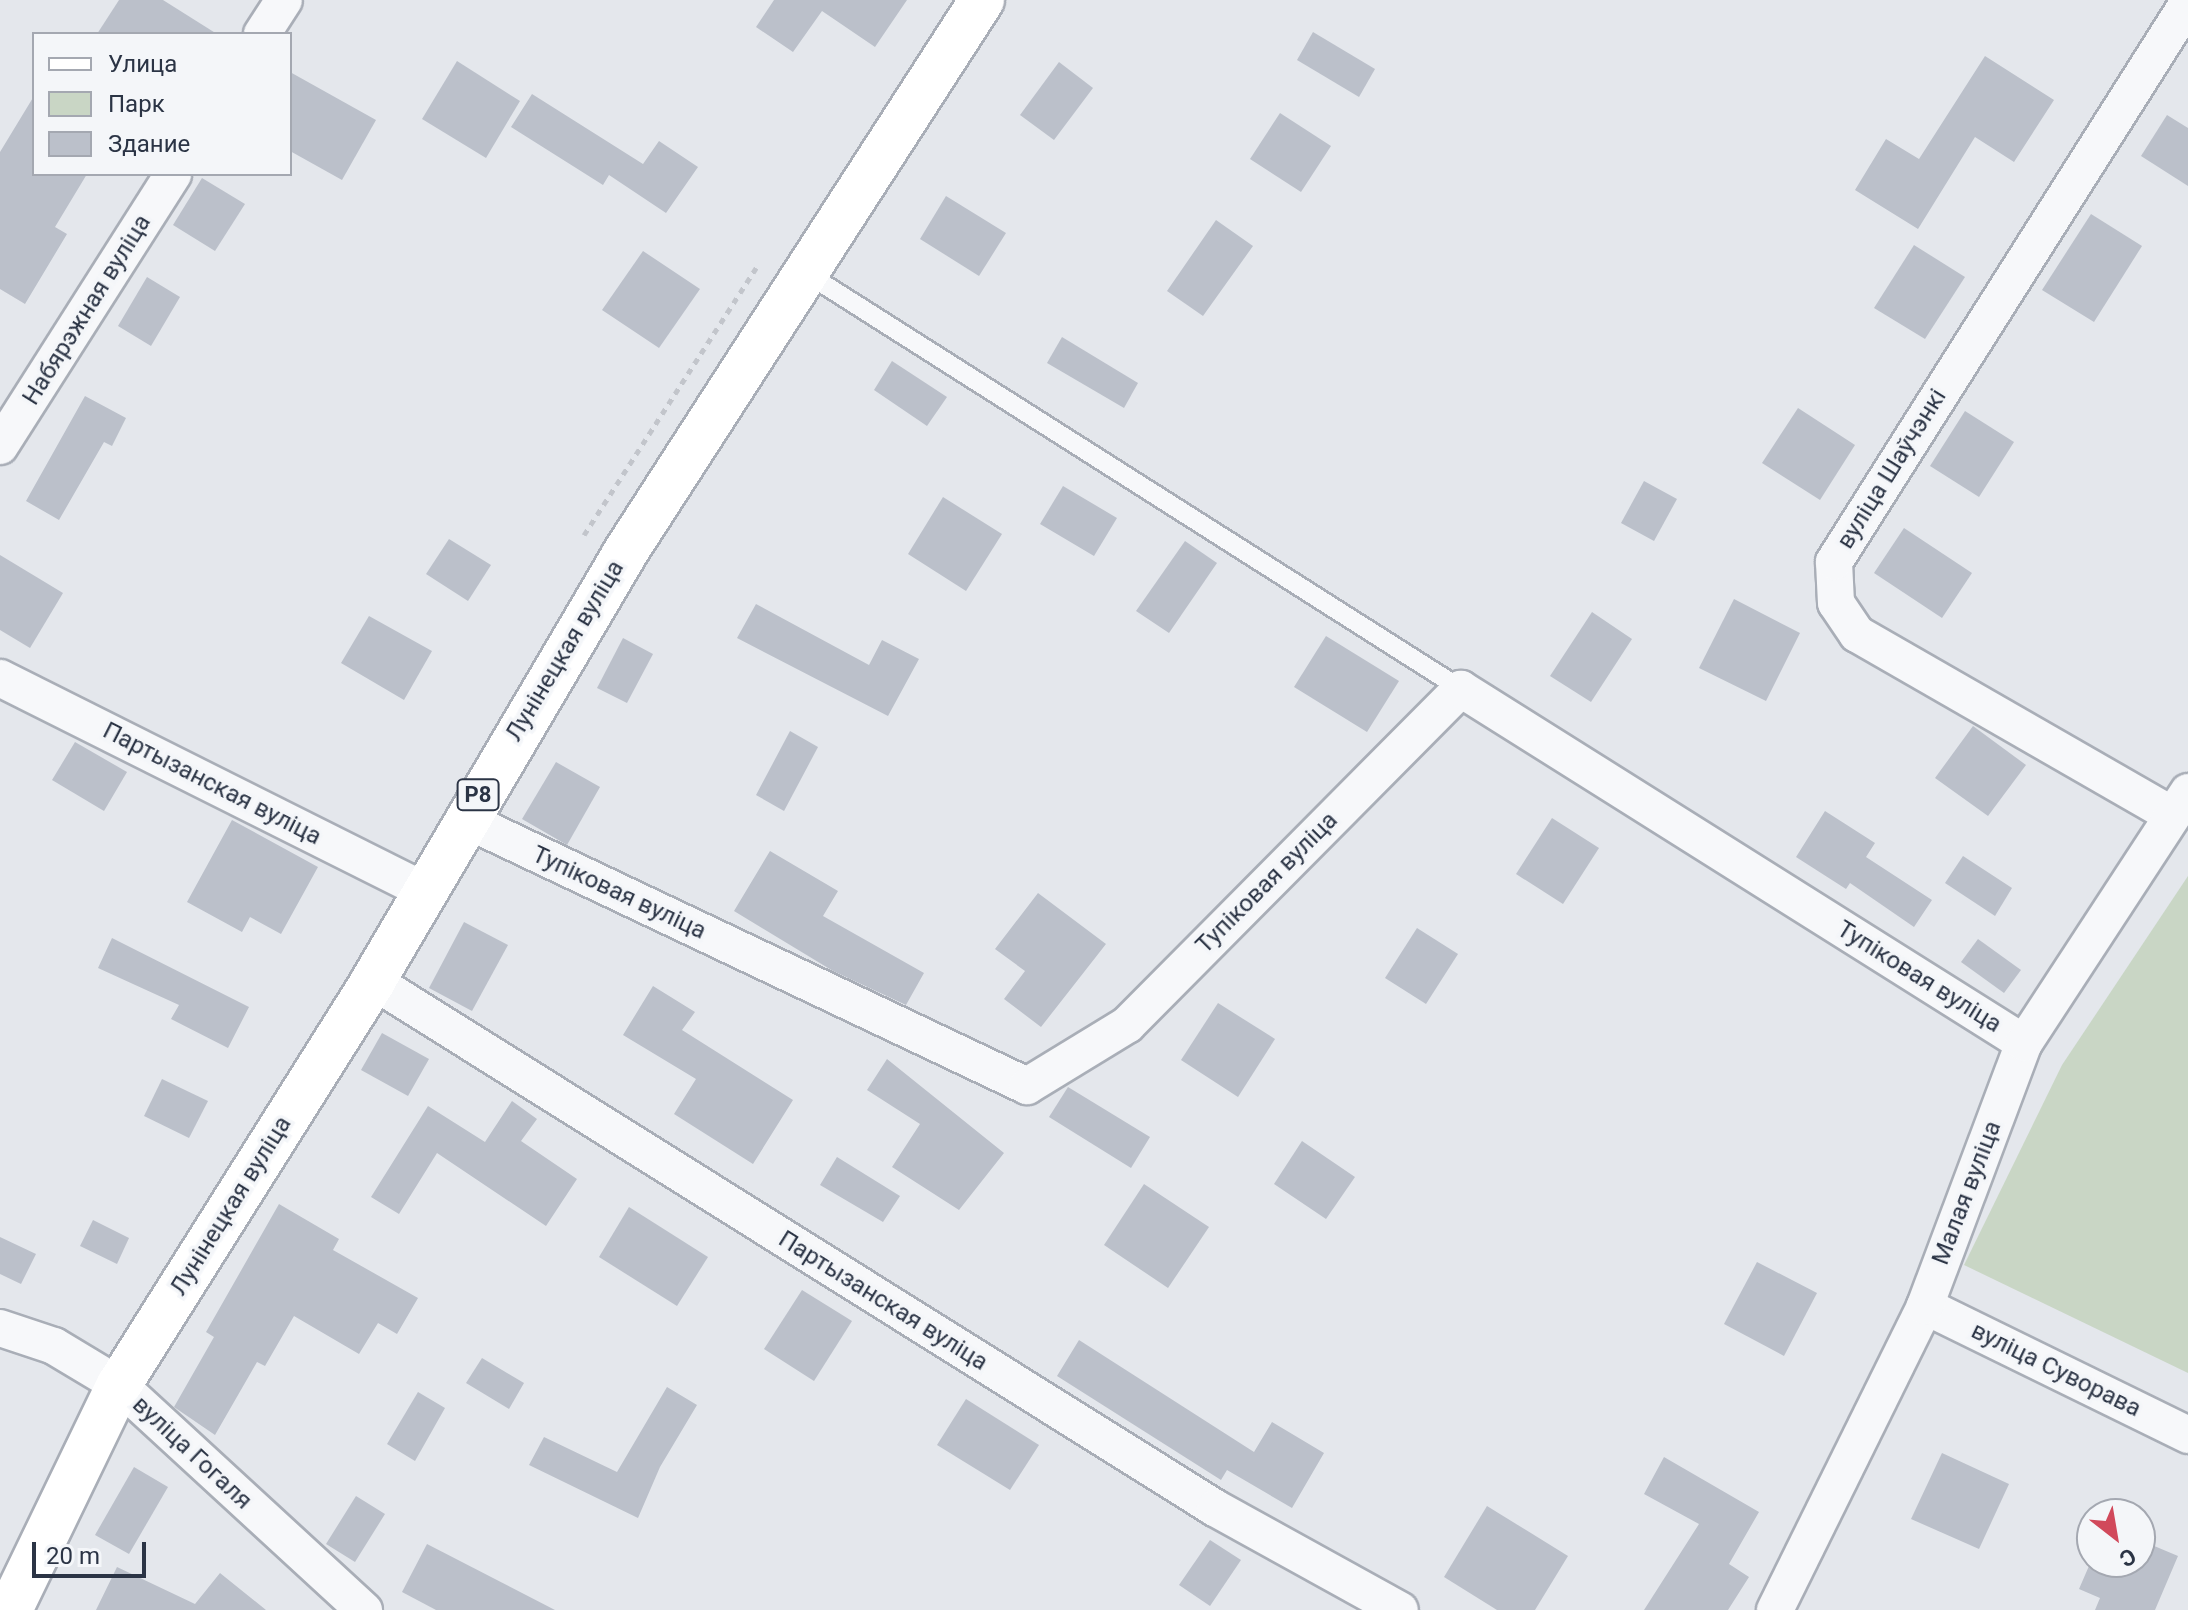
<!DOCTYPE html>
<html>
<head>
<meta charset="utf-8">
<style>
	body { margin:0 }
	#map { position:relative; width:2188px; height:1610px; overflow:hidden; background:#e4e7ec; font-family:Roboto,sans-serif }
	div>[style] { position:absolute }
	.green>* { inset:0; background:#c9d6c5 }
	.building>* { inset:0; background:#bbc0ca }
	.path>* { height:5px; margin-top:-2.5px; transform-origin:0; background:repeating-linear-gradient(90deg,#c2c5cb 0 6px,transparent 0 12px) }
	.roads { filter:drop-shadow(2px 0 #a9aeb7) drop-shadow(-2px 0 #a9aeb7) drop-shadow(0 2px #a9aeb7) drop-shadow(0 -2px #a9aeb7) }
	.service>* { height:18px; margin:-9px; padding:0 9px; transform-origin:9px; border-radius:9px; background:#f7f8fa }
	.minor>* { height:36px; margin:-18px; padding:0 18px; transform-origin:18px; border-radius:18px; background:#f7f8fa }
	.primary>* { height:44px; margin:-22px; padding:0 22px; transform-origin:22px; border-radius:22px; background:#fff }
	span { translate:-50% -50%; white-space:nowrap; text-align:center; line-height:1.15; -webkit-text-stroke:7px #f4f6f9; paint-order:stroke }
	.shield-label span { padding:2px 6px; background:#f4f6f9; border:2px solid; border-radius:6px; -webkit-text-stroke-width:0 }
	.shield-label { font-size:22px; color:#2b3445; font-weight:700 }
	.street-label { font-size:24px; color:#2b3445 }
	.legend { position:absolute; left:32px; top:32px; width:260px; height:144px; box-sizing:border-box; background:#f4f6f9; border:2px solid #a4a8b1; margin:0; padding:10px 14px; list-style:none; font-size:24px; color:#2b3445 }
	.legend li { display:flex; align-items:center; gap:16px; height:40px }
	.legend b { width:40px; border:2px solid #a4a8b1 }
	.north { position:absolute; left:2076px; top:1498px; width:80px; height:80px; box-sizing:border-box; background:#f4f6f9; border:2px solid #a4a8b1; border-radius:50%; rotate:149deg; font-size:22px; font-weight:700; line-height:32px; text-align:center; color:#2b3445 }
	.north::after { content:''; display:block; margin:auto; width:28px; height:36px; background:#d1495b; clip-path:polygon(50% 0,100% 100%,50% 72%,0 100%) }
	.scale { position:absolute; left:32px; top:1542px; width:114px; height:36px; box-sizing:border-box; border:4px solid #2b3445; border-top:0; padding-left:10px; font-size:24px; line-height:28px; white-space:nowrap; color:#2b3445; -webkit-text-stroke:6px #f4f6f9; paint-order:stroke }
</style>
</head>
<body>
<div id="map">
	<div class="green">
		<i style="clip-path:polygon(2188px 876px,2188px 1373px,1964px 1265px,2062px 1065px)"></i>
	</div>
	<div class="building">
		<i style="clip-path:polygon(119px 0,163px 0,217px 34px,97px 34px)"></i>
		<i style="clip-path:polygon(774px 0,907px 0,875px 47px,822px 11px,793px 52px,756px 27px)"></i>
		<i style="clip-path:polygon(1313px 32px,1375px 69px,1359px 97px,1297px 60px)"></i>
		<i style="clip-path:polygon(1985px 56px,2054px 100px,2014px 162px,1975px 137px,1918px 229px,1855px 190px,1886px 139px,1919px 159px)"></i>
		<i style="clip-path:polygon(457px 61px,520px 101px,486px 158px,422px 119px)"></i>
		<i style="clip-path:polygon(1059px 62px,1093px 88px,1054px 140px,1020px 115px)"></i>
		<i style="clip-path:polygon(290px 72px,376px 120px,342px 180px,290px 151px)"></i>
		<i style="clip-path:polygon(532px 94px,643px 164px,659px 141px,698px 167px,666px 213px,609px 175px,603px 185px,511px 127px)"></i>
		<i style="clip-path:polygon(34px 96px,34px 174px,87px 174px,55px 227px,67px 234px,25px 304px,0 289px,0 152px)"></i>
		<i style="clip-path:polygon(1280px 113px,1331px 146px,1301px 192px,1250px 159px)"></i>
		<i style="clip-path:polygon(2167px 115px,2188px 128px,2188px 186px,2141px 156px)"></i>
		<i style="clip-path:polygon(202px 178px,245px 204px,215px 251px,173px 225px)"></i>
		<i style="clip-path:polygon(946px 196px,1006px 233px,979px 276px,920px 239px)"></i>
		<i style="clip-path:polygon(2091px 214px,2142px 246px,2094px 322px,2042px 290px)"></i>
		<i style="clip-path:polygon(1216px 220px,1253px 246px,1203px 316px,1167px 291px)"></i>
		<i style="clip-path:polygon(1914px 245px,1965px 277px,1925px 339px,1874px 308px)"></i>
		<i style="clip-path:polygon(643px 251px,700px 289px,659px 348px,602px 310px)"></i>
		<i style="clip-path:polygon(147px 277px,180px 297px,151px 346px,118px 326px)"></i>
		<i style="clip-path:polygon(1062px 337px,1138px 383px,1124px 408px,1047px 363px)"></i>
		<i style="clip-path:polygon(892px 361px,947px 397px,927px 426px,874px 390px)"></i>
		<i style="clip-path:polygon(85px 396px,126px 418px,112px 446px,104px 442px,59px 520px,26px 501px)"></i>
		<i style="clip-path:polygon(1798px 408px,1855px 445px,1820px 500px,1762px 463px)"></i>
		<i style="clip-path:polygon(1965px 411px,2014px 442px,1979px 497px,1930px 466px)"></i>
		<i style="clip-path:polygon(1644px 481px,1677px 499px,1654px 541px,1621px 523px)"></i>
		<i style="clip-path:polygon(1063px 486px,1117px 518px,1094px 556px,1040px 524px)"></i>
		<i style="clip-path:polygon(943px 497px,1002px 534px,966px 591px,908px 554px)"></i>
		<i style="clip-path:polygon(1904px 528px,1972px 573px,1942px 618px,1874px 573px)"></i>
		<i style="clip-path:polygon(449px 539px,491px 565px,468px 601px,426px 574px)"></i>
		<i style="clip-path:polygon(1185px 541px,1217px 563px,1169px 633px,1136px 611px)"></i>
		<i style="clip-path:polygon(0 555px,63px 593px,30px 648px,0 630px)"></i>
		<i style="clip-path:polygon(1734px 599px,1800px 633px,1766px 701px,1699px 668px)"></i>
		<i style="clip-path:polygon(756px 604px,869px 665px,882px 640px,919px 659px,888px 716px,737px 638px)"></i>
		<i style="clip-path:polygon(1592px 612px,1632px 639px,1591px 702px,1550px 676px)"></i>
		<i style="clip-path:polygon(369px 616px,432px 651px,404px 700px,341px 663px)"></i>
		<i style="clip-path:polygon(1326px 636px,1399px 681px,1367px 732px,1294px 687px)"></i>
		<i style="clip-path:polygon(623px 638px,653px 654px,627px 703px,597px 688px)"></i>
		<i style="clip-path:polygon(1973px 726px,2026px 765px,1988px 816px,1935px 778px)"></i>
		<i style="clip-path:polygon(790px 731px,818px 747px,784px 811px,756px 795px)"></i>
		<i style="clip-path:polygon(75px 742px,127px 772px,104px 811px,52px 780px)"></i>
		<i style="clip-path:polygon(556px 762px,600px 787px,567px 845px,522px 819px)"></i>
		<i style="clip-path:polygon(1825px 811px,1875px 843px,1866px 857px,1932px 900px,1914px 927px,1850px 883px,1846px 889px,1796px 857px)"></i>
		<i style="clip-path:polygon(1552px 818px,1599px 848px,1563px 904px,1516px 874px)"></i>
		<i style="clip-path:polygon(232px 820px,318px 867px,281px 934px,250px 917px,242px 932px,187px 902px)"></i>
		<i style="clip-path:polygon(770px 851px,838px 891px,823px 916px,924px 973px,906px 1005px,833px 971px,734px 911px)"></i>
		<i style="clip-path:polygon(1963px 856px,2012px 888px,1995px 916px,1945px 883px)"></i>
		<i style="clip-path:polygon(1038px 893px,1106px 944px,1041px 1027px,1004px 999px,1025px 971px,995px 949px)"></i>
		<i style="clip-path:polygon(464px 922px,508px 945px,472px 1011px,429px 988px)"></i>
		<i style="clip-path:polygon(1417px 928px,1458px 954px,1426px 1004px,1385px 978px)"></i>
		<i style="clip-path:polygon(112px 938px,249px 1007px,228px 1048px,171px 1019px,179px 1005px,98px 968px)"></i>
		<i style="clip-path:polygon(1978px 939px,2021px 970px,2004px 993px,1961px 962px)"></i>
		<i style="clip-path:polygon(653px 986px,695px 1012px,682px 1030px,793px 1100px,753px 1164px,674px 1114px,696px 1079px,623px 1035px)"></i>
		<i style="clip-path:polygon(1218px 1003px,1275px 1039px,1238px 1097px,1181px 1060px)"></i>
		<i style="clip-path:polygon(382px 1033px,429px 1059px,408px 1096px,361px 1070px)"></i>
		<i style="clip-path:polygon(887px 1059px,1004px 1153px,959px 1210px,892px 1167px,920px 1124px,867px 1090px)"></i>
		<i style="clip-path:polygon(162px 1079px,208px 1101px,189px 1138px,144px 1116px)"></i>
		<i style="clip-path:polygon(1068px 1087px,1150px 1137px,1131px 1168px,1049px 1117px)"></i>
		<i style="clip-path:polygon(512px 1101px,537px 1119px,521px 1141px,577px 1179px,546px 1226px,437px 1153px,399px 1214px,371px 1197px,428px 1106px,485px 1142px)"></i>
		<i style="clip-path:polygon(1302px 1141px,1355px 1177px,1326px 1219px,1274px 1184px)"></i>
		<i style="clip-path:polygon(837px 1157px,900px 1196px,883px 1222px,820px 1185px)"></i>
		<i style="clip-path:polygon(1144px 1184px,1209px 1227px,1168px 1288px,1104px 1245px)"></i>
		<i style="clip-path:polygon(279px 1204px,339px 1239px,333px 1250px,418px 1298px,397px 1334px,378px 1323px,359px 1354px,294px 1316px,265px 1366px,257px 1362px,215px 1435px,174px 1407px,214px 1337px,206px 1332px)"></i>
		<i style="clip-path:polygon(629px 1207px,708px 1257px,677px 1306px,599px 1257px)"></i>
		<i style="clip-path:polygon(93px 1220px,129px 1238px,117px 1264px,80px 1246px)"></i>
		<i style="clip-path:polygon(0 1237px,36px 1254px,21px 1284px,0 1274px)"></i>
		<i style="clip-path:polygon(1757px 1262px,1817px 1293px,1784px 1356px,1724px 1324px)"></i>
		<i style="clip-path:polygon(802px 1290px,852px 1321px,814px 1381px,764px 1349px)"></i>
		<i style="clip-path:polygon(1079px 1340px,1254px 1452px,1272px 1422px,1324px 1453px,1292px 1508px,1227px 1470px,1221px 1480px,1057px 1376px)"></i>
		<i style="clip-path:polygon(482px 1358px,524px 1383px,509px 1409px,466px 1383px)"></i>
		<i style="clip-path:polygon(667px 1387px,697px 1405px,660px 1467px,638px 1518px,529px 1465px,544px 1437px,617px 1472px)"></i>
		<i style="clip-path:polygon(418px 1392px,445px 1408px,415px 1461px,387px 1444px)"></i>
		<i style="clip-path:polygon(966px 1399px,1039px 1445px,1010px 1490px,937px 1445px)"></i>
		<i style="clip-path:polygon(1942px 1453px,2009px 1484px,1979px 1549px,1911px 1519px)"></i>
		<i style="clip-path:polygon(1664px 1457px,1759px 1512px,1729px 1564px,1749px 1577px,1728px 1610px,1644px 1610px,1699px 1524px,1644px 1494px)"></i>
		<i style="clip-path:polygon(134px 1467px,168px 1487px,129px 1554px,95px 1535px)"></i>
		<i style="clip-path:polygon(356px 1496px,385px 1514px,355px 1562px,326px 1544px)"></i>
		<i style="clip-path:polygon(1487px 1506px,1568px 1556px,1535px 1610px,1497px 1610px,1444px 1577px)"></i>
		<i style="clip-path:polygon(1210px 1540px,1241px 1560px,1210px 1606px,1179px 1585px)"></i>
		<i style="clip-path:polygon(2140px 1540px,2178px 1556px,2155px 1610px,2095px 1610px,2100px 1598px,2079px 1589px,2092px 1559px,2140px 1562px)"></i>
		<i style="clip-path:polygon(427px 1544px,555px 1610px,436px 1610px,402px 1592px)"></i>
		<i style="clip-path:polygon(117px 1567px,195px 1604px,220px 1573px,266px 1610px,96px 1610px)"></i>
	</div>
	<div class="path">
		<i style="left:584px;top:535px;width:318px;rotate:-57.2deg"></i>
	</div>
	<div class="roads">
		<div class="service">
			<i style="left:806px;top:273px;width:776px;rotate:32.42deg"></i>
		</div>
		<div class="minor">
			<i style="left:262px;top:34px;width:40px;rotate:-57.1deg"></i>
			<i style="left:0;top:446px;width:322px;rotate:-57.5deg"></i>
			<i style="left:0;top:678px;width:474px;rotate:26.6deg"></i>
			<i style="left:2172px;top:815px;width:363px;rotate:-150.1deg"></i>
			<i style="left:1857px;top:634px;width:37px;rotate:-124deg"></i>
			<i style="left:1836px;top:603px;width:41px;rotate:-92.8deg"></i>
			<i style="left:1834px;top:562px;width:662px;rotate:-57.65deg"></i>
			<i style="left:464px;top:819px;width:623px;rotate:25.37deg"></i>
			<i style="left:1027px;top:1086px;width:117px;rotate:-31.4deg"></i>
			<i style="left:1127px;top:1025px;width:474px;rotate:-45.2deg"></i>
			<i style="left:1461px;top:689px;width:665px;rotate:32.16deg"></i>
			<i style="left:373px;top:981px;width:993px;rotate:32.04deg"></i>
			<i style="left:1215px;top:1508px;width:211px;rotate:28.9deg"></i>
			<i style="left:1925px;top:1306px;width:293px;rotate:26.1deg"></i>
			<i style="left:0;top:1328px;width:57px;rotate:18.4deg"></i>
			<i style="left:54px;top:1346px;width:76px;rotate:31deg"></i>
			<i style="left:119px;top:1385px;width:333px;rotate:42.6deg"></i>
			<i style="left:1775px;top:1610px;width:339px;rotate:-63.7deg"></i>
			<i style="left:1925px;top:1306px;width:281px;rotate:-69.4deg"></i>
			<i style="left:2024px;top:1043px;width:300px;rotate:-56.8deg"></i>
		</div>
		<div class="primary">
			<i style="left:10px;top:1610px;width:250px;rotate:-64.2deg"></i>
			<i style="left:119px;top:1385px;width:477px;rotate:-57.8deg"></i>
			<i style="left:373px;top:981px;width:493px;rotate:-59.5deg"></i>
			<i style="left:623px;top:556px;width:662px;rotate:-57.15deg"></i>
		</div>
	</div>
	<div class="shield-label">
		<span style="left:478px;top:795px">Р8</span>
	</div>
	<div class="street-label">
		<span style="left:87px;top:310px;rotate:-58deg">Набярэжная вуліца</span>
		<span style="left:1892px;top:469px;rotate:-58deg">вуліца Шаўчэнкі</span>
		<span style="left:565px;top:651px;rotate:-59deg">Лунінецкая вуліца</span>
		<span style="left:212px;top:784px;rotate:27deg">Партызанская вуліца</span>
		<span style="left:1267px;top:883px;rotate:-45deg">Тупіковая вуліца</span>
		<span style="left:619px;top:893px;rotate:25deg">Тупіковая вуліца</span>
		<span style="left:1919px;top:977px;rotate:32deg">Тупіковая вуліца</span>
		<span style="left:1967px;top:1193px;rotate:-69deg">Малая вуліца</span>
		<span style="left:231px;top:1206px;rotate:-58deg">Лунінецкая вуліца</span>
		<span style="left:883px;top:1301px;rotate:32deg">Партызанская вуліца</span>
		<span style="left:2056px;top:1370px;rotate:26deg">вуліца Суворава</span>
		<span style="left:192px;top:1453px;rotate:43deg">вуліца Гогаля</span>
	</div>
	<ul class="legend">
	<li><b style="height:10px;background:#fff"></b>Улица</li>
	<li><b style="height:22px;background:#c9d6c5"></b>Парк</li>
	<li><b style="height:22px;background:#bbc0ca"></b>Здание</li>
	</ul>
	<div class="north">С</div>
	<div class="scale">20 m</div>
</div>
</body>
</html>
